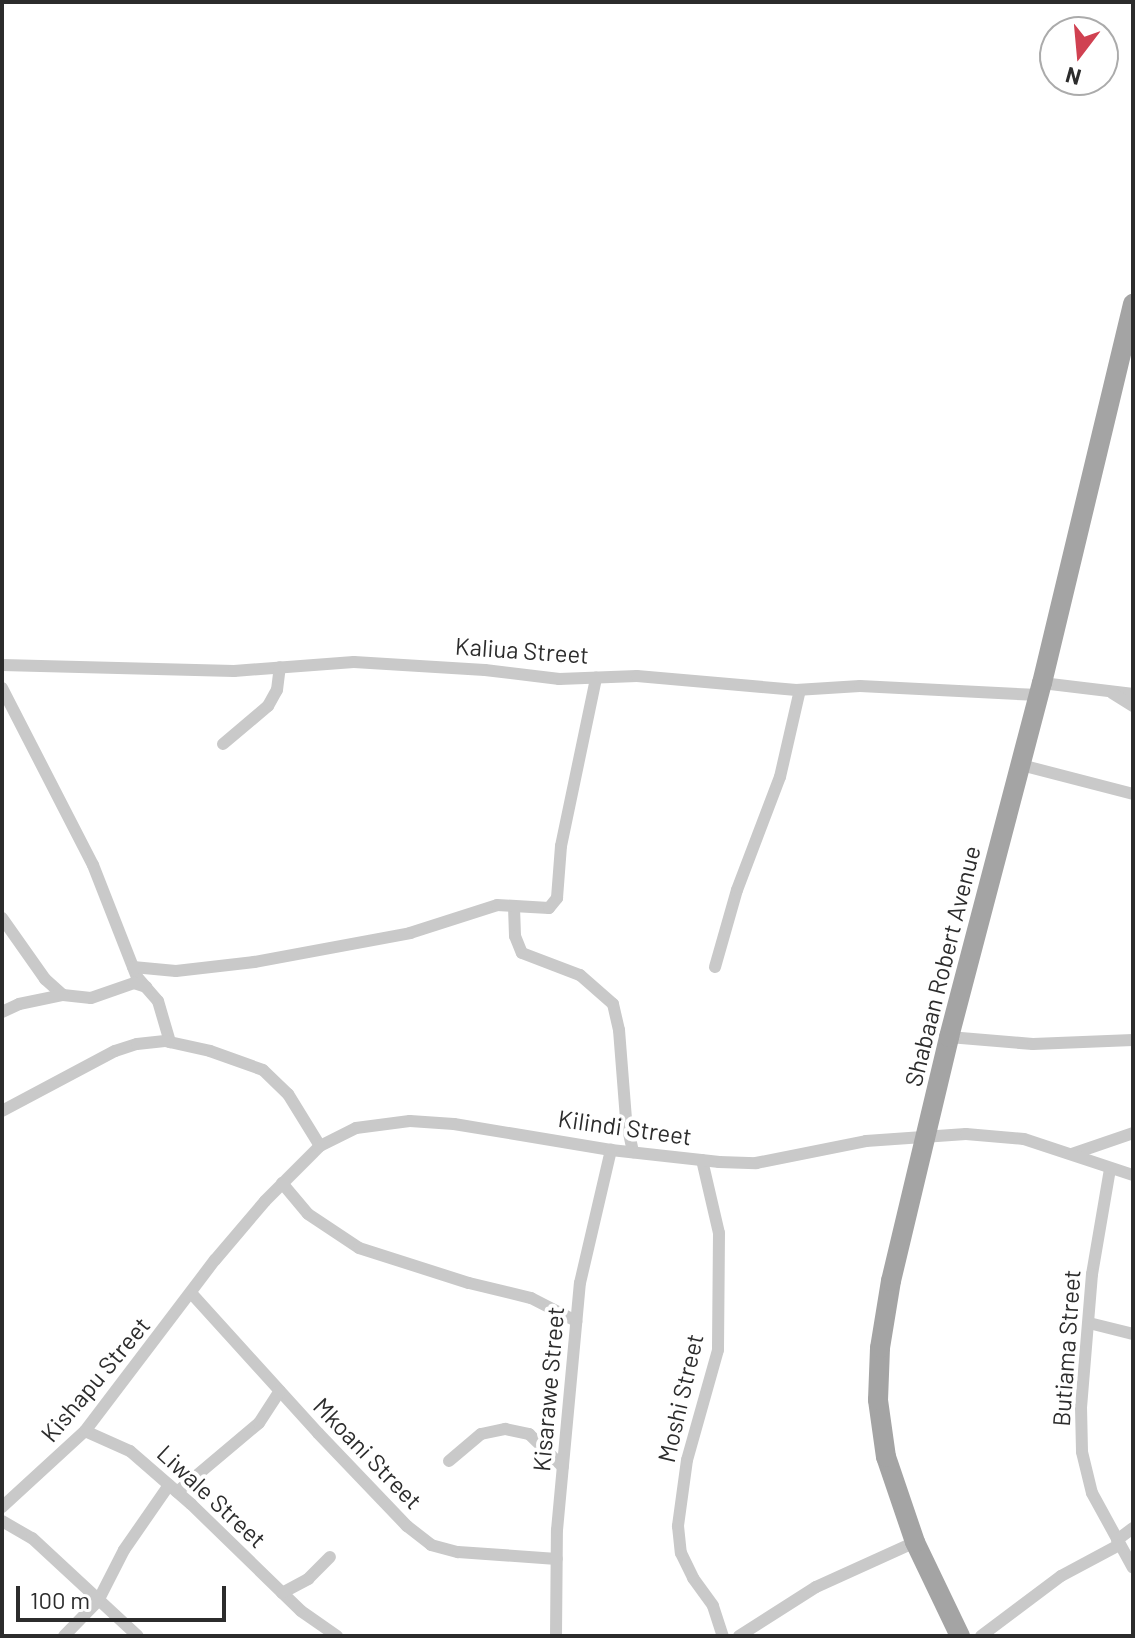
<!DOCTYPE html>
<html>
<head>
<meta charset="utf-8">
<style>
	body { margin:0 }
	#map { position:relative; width:1135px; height:1638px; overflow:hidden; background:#fff; font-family:Barlow,sans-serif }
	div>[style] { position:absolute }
	.street>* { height:12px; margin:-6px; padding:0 6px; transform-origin:6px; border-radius:6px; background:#c9c9c9 }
	.primary>* { height:20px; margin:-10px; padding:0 10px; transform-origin:10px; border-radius:10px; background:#a4a4a4 }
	span { translate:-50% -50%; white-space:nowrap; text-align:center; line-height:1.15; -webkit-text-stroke:8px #fff; paint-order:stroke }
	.street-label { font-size:24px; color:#2c2c2c }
	.frame { position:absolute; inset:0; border:4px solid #2c2c2c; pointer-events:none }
	.north { position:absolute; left:1039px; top:16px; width:80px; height:80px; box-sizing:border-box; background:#fff; border:2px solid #ababab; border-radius:50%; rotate:196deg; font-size:22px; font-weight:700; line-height:32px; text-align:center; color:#2c2c2c }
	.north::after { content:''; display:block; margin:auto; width:28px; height:36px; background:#d04151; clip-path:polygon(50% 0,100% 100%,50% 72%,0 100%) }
	.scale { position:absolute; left:16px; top:1586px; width:210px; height:36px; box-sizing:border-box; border:4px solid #2c2c2c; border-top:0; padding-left:10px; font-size:24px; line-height:28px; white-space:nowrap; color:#2c2c2c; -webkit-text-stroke:6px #fff; paint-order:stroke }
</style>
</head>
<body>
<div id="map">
	<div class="street">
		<i style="left:2px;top:665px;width:232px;rotate:1.5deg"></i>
		<i style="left:234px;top:671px;width:120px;rotate:-4.3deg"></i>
		<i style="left:354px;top:662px;width:131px;rotate:3.5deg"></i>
		<i style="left:485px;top:670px;width:75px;rotate:6.9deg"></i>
		<i style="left:559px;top:679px;width:78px;rotate:-2.2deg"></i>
		<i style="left:637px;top:676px;width:160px;rotate:5deg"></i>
		<i style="left:796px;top:690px;width:64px;rotate:-3.6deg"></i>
		<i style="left:860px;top:686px;width:179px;rotate:2.9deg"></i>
		<i style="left:1042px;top:683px;width:92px;rotate:6.9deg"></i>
		<i style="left:2px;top:688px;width:199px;rotate:62.8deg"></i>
		<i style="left:93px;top:865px;width:120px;rotate:68.6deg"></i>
		<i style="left:137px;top:977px;width:32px;rotate:49deg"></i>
		<i style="left:158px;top:1001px;width:43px;rotate:73.7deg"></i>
		<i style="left:1112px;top:693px;width:25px;rotate:32deg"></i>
		<i style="left:223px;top:744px;width:59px;rotate:-40.2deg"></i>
		<i style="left:268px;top:706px;width:18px;rotate:-61deg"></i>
		<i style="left:277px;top:690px;width:23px;rotate:-83deg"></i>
		<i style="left:1021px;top:765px;width:116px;rotate:14.5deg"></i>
		<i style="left:514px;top:907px;width:29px;rotate:88deg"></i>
		<i style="left:515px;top:936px;width:18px;rotate:68deg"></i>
		<i style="left:522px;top:953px;width:62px;rotate:20.8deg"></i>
		<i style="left:580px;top:975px;width:44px;rotate:41.3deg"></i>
		<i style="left:613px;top:1004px;width:27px;rotate:77deg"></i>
		<i style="left:619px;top:1030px;width:89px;rotate:85.5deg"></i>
		<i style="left:626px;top:1119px;width:34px;rotate:78deg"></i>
		<i style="left:2px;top:918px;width:75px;rotate:54.8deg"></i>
		<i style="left:45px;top:979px;width:24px;rotate:42deg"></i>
		<i style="left:63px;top:995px;width:28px;rotate:6deg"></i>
		<i style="left:91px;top:998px;width:46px;rotate:-19.2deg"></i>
		<i style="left:134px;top:983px;width:13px;rotate:18deg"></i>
		<i style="left:133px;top:967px;width:43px;rotate:5.3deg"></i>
		<i style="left:176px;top:971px;width:79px;rotate:-6.6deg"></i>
		<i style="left:254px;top:962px;width:159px;rotate:-10.5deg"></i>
		<i style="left:410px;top:933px;width:91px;rotate:-17.8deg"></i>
		<i style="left:497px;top:905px;width:52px;rotate:3.3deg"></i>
		<i style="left:549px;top:908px;width:13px;rotate:-51deg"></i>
		<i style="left:557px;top:898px;width:52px;rotate:-85.6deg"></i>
		<i style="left:561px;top:846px;width:172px;rotate:-78.2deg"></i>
		<i style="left:715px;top:967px;width:80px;rotate:-74.1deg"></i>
		<i style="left:737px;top:890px;width:121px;rotate:-69.2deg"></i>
		<i style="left:780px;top:777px;width:89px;rotate:-77.1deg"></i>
		<i style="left:2px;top:1012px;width:19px;rotate:-25deg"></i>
		<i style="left:19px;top:1004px;width:45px;rotate:-11.6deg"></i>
		<i style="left:949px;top:1037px;width:84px;rotate:4.8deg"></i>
		<i style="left:1033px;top:1044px;width:100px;rotate:-2.3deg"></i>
		<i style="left:2px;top:1111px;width:128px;rotate:-28deg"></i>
		<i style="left:115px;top:1051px;width:23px;rotate:-18deg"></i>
		<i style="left:137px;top:1044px;width:28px;rotate:-6deg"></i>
		<i style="left:165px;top:1041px;width:46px;rotate:12.5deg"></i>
		<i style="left:210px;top:1051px;width:56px;rotate:19.7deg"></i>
		<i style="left:263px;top:1070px;width:35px;rotate:44deg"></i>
		<i style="left:288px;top:1094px;width:61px;rotate:58.4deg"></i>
		<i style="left:1072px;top:1154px;width:65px;rotate:-19deg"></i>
		<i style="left:702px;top:1160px;width:75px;rotate:76.9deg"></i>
		<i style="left:719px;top:1233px;width:117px;rotate:90.5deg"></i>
		<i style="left:718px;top:1350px;width:114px;rotate:105.7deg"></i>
		<i style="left:687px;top:1460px;width:67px;rotate:97.8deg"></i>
		<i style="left:678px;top:1526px;width:27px;rotate:84deg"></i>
		<i style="left:681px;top:1553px;width:28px;rotate:64deg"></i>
		<i style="left:693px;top:1578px;width:34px;rotate:54deg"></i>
		<i style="left:713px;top:1606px;width:32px;rotate:72deg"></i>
		<i style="left:1110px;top:1169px;width:107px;rotate:99.7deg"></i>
		<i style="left:1092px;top:1274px;width:133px;rotate:94.7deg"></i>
		<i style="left:1081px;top:1407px;width:45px;rotate:88.7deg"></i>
		<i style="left:1082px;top:1452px;width:42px;rotate:76.3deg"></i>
		<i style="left:1092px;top:1493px;width:85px;rotate:61.3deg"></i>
		<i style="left:282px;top:1183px;width:40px;rotate:50deg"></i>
		<i style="left:308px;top:1214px;width:61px;rotate:33.7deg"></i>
		<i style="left:359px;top:1248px;width:115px;rotate:17.7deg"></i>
		<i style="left:469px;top:1283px;width:64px;rotate:13.6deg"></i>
		<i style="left:531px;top:1298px;width:51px;rotate:27.1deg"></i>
		<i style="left:192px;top:1294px;width:188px;rotate:47.8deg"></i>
		<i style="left:318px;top:1433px;width:129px;rotate:46.3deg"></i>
		<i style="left:407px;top:1526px;width:31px;rotate:38deg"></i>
		<i style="left:431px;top:1545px;width:28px;rotate:15deg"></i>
		<i style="left:458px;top:1552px;width:99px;rotate:4deg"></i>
		<i style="left:1089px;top:1323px;width:45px;rotate:14deg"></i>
		<i style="left:85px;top:1431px;width:49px;rotate:24deg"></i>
		<i style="left:130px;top:1451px;width:81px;rotate:41deg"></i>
		<i style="left:191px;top:1504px;width:153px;rotate:44.2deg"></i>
		<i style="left:301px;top:1611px;width:44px;rotate:34.8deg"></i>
		<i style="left:449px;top:1461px;width:42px;rotate:-40.2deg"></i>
		<i style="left:481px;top:1434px;width:25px;rotate:-12deg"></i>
		<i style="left:505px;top:1429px;width:25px;rotate:12deg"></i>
		<i style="left:529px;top:1434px;width:47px;rotate:44.1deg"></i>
		<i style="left:177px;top:1492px;width:107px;rotate:-40.1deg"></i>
		<i style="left:259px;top:1423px;width:38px;rotate:-57deg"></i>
		<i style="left:2px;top:1507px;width:113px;rotate:-42.5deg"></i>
		<i style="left:85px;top:1431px;width:215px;rotate:-52.8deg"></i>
		<i style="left:215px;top:1260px;width:77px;rotate:-49.7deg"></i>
		<i style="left:265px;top:1201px;width:78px;rotate:-45deg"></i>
		<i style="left:320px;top:1146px;width:40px;rotate:-26.6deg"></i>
		<i style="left:356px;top:1128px;width:54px;rotate:-7.4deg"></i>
		<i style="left:410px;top:1121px;width:44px;rotate:3.9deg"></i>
		<i style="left:454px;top:1124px;width:159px;rotate:9.4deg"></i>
		<i style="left:611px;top:1150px;width:109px;rotate:6.3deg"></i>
		<i style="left:719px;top:1162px;width:37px;rotate:2deg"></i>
		<i style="left:756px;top:1163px;width:112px;rotate:-11.3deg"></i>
		<i style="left:866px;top:1141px;width:100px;rotate:-4deg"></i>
		<i style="left:966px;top:1134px;width:58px;rotate:4.9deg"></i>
		<i style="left:1024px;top:1139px;width:115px;rotate:18.3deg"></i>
		<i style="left:2px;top:1521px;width:34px;rotate:30deg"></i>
		<i style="left:32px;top:1538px;width:144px;rotate:42.8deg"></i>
		<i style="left:1117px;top:1540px;width:20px;rotate:-37deg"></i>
		<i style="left:282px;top:1593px;width:30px;rotate:-28deg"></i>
		<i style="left:308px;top:1579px;width:31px;rotate:-45deg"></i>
		<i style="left:64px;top:1636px;width:49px;rotate:-45.8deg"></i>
		<i style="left:98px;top:1601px;width:57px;rotate:-63deg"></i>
		<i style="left:124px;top:1550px;width:79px;rotate:-55.3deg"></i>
		<i style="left:556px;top:1636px;width:106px;rotate:-89.5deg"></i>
		<i style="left:557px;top:1530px;width:248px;rotate:-84.7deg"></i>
		<i style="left:580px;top:1283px;width:137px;rotate:-76.9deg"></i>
		<i style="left:739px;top:1636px;width:91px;rotate:-32.5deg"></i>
		<i style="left:816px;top:1587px;width:109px;rotate:-24.4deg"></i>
		<i style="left:981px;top:1636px;width:100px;rotate:-36.9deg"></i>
		<i style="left:1061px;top:1576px;width:66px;rotate:-28.1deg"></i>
	</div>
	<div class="primary">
		<i style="left:960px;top:1636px;width:104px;rotate:-115.6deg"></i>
		<i style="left:915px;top:1542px;width:90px;rotate:-108.8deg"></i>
		<i style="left:886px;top:1457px;width:58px;rotate:-98deg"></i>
		<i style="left:878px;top:1400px;width:52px;rotate:-87.8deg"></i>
		<i style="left:880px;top:1348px;width:68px;rotate:-80.7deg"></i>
		<i style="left:891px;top:1281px;width:251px;rotate:-76.6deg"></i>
		<i style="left:949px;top:1037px;width:366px;rotate:-75.3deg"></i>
		<i style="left:1042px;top:683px;width:390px;rotate:-76.5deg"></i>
	</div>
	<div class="street-label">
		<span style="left:522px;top:650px;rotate:4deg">Kaliua Street</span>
		<span style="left:942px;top:966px;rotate:-76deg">Shabaan Robert Avenue</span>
		<span style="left:625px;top:1127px;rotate:8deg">Kilindi Street</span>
		<span style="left:1066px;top:1348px;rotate:-86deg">Butiama Street</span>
		<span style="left:95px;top:1379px;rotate:-50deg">Kishapu Street</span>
		<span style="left:548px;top:1389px;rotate:-85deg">Kisarawe Street</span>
		<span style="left:680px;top:1398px;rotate:-77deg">Moshi Street</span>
		<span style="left:368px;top:1453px;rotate:46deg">Mkoani Street</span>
		<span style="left:212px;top:1496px;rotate:43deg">Liwale Street</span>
	</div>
	<div class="frame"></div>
	<div class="north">N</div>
	<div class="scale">100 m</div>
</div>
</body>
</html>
